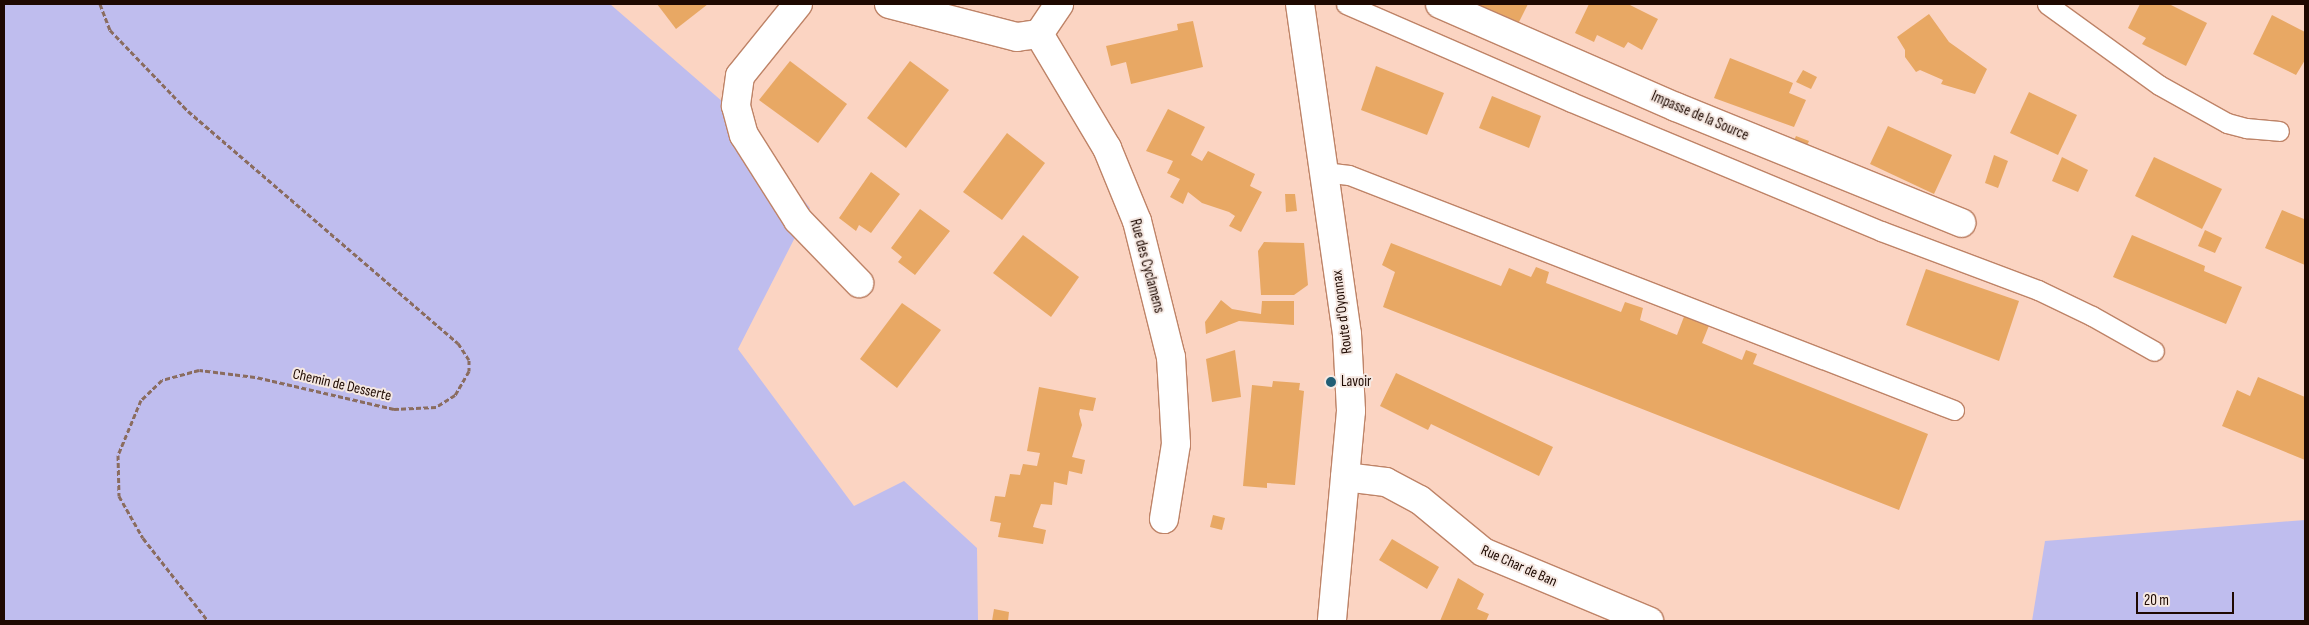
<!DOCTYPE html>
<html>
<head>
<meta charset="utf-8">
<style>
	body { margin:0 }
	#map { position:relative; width:2309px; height:625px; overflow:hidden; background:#fbd4c2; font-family:"Sofia Sans Condensed",sans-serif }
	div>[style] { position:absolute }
	.green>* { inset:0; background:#bfbdee }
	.building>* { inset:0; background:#e8a864 }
	.path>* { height:3px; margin-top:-1.5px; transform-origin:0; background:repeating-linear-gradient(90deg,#8a6c5f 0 5px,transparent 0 7.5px) }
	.roads { filter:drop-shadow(1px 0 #be8367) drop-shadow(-1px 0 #be8367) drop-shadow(0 1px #be8367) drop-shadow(0 -1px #be8367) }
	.lane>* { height:19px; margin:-9.5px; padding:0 9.5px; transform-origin:9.5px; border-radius:9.5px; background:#fff }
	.street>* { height:28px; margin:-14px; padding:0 14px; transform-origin:14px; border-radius:14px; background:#fff }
	.dots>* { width:14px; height:14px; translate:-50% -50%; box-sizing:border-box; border:2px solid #f5e8e2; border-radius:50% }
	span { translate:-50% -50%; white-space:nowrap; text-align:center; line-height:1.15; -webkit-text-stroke:4px #f5e8e2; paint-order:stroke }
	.street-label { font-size:15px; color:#1e0901 }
	.poi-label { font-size:15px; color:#1e0901 }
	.left { translate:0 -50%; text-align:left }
	.frame { position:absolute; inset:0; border:5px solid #1e0901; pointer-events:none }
	.scale { position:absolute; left:2136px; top:592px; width:98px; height:22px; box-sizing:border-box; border:2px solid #1e0901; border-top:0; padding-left:6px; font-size:15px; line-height:18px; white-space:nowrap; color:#1e0901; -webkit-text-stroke:4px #f5e8e2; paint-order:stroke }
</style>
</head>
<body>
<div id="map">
	<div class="green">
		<i style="clip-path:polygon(4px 4px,610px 4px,731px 109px,810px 208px,738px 349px,854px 506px,904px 481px,977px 548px,978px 621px,4px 621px)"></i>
		<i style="clip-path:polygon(2305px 520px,2305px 621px,2032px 621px,2045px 541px)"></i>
	</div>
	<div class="building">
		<i style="clip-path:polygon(657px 4px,708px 4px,676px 29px)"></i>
		<i style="clip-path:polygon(1455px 4px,1528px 4px,1513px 34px)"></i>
		<i style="clip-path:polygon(1589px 4px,1628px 4px,1658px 19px,1642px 50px,1628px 42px,1624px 48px,1597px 35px,1594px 42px,1575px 33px)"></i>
		<i style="clip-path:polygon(2140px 4px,2169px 4px,2207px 23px,2186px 66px,2142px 44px,2146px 38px,2128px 28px)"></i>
		<i style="clip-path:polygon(1929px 14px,1949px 42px,1987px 69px,1975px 94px,1941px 84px,1943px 80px,1920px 70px,1916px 72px,1905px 57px,1905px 50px,1897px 37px)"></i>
		<i style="clip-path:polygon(2272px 15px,2305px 32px,2305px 60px,2296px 75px,2253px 54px)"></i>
		<i style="clip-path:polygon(1193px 21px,1203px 67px,1131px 84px,1126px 62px,1111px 66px,1106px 46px,1178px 30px,1177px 24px)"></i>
		<i style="clip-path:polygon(1730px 58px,1793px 83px,1789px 93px,1806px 100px,1794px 127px,1714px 98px)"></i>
		<i style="clip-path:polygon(790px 61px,847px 104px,818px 143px,759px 100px)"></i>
		<i style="clip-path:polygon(910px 61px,949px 90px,906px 148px,867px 118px)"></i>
		<i style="clip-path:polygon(1376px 66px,1444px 93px,1427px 135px,1361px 110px)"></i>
		<i style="clip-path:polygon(1803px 70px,1817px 77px,1811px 89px,1796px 82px)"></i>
		<i style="clip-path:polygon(2029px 92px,2077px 115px,2058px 155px,2010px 133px)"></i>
		<i style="clip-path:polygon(1492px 96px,1541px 116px,1529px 148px,1479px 128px)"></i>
		<i style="clip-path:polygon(1168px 109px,1205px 127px,1191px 155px,1202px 161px,1208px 151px,1255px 174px,1250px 186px,1262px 192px,1241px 232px,1229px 226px,1235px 216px,1229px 212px,1202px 203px,1188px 192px,1183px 204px,1170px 197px,1180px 179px,1167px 173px,1173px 161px,1146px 151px)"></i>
		<i style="clip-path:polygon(1888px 126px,1952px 155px,1934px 194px,1870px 164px)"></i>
		<i style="clip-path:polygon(1007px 133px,1045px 163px,1002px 220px,963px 192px)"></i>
		<i style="clip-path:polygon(1796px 136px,1809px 141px,1803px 154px,1790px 149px)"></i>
		<i style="clip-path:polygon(1994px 155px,2008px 161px,1998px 188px,1985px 183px)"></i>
		<i style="clip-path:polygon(2062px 157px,2088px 170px,2078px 192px,2052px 181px)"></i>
		<i style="clip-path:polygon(2154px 157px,2222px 189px,2202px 229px,2135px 196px)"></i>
		<i style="clip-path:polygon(871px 172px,900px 194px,871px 233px,859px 225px,856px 231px,839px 218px)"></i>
		<i style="clip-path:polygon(1285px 194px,1295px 194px,1297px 211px,1286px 212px)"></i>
		<i style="clip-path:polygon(920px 209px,950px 231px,915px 275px,898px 262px,902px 257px,891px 248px)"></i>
		<i style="clip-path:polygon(2282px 210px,2304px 219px,2305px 216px,2305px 265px,2265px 248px)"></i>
		<i style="clip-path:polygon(2205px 230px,2222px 238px,2215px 253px,2198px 246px)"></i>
		<i style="clip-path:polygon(1023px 235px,1079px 277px,1051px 317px,993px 273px)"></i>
		<i style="clip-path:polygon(2132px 235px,2205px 266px,2204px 271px,2242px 287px,2226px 324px,2113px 277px)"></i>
		<i style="clip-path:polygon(1264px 242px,1304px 243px,1308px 285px,1294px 295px,1261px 295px,1258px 251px)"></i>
		<i style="clip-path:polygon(1391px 243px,1501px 286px,1509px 268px,1531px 277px,1536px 267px,1549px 272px,1546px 283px,1621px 312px,1625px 302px,1643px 308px,1640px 320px,1677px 335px,1685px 314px,1710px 323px,1702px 343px,1742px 360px,1746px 350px,1757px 354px,1753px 364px,1928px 434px,1899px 510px,1383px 307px,1395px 272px,1382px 265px)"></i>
		<i style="clip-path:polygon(1926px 269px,2019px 301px,1999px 361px,1906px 325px)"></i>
		<i style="clip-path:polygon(1221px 300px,1232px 309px,1261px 314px,1262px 301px,1294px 301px,1294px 325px,1239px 321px,1206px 334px,1205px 322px)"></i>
		<i style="clip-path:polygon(902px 303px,941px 330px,897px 388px,860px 359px)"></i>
		<i style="clip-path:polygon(1235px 350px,1241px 397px,1212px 402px,1206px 359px)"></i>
		<i style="clip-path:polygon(1396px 373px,1553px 447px,1539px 476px,1431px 424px,1428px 430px,1380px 406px)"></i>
		<i style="clip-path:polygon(2258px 377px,2305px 397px,2305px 460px,2222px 426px,2237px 390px,2250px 396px)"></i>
		<i style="clip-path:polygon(1273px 381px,1300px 383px,1299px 390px,1304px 391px,1295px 485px,1267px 483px,1267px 488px,1243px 486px,1252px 385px,1272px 387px)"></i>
		<i style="clip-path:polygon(1039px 387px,1096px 398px,1093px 411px,1080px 409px,1079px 414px,1082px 425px,1072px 457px,1085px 460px,1082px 474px,1069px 471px,1067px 485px,1054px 482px,1052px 505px,1041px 504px,1035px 520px,1033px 527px,1046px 530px,1043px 544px,998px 537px,1001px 523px,990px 521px,995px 496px,1005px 497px,1010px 474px,1020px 475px,1023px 464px,1037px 466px,1040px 453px,1027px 451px)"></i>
		<i style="clip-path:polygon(1213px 515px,1225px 518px,1222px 530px,1210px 527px)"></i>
		<i style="clip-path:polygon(1392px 539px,1439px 567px,1427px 589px,1379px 560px)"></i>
		<i style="clip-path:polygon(1458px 578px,1484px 594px,1477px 609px,1489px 614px,1486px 621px,1440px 621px)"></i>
		<i style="clip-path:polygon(994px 609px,1009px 612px,1008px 621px,992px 621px)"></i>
	</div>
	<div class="path">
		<i style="left:100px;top:4px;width:28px;rotate:69deg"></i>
		<i style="left:110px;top:30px;width:112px;rotate:46.1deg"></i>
		<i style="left:188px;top:111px;width:356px;rotate:40.7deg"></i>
		<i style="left:458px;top:343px;width:20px;rotate:57deg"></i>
		<i style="left:469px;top:360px;width:11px;rotate:90deg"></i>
		<i style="left:469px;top:371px;width:28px;rotate:120deg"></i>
		<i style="left:455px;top:395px;width:22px;rotate:148deg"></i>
		<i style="left:436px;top:407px;width:42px;rotate:177.3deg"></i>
		<i style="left:394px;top:409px;width:143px;rotate:-167deg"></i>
		<i style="left:255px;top:377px;width:56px;rotate:-172.9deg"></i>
		<i style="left:199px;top:370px;width:38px;rotate:165deg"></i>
		<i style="left:162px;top:380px;width:29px;rotate:136deg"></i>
		<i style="left:141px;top:400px;width:60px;rotate:112.7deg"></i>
		<i style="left:118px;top:455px;width:41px;rotate:88.6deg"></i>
		<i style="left:119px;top:496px;width:48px;rotate:60.3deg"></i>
		<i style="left:143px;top:538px;width:105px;rotate:51.9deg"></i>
	</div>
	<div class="roads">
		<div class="lane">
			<i style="left:1346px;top:4px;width:245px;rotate:23.5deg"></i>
			<i style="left:1571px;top:102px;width:336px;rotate:22.6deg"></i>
			<i style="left:1881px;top:231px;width:168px;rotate:20.6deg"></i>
			<i style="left:2038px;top:290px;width:60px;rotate:25.7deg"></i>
			<i style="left:2092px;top:316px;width:71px;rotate:29.4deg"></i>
			<i style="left:2047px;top:4px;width:138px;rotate:35.9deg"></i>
			<i style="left:2159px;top:85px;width:78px;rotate:29.2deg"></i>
			<i style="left:2227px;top:123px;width:20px;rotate:15deg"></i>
			<i style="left:2246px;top:128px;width:33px;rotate:5deg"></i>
			<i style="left:1324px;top:172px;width:25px;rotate:7deg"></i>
			<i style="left:1349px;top:175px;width:649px;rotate:21.23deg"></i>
		</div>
		<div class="street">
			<i style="left:798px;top:4px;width:92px;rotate:128.9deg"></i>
			<i style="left:740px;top:76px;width:30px;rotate:98deg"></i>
			<i style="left:736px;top:106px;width:30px;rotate:75deg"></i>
			<i style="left:744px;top:135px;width:101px;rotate:57.6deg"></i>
			<i style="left:798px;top:220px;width:88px;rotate:45.9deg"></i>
			<i style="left:889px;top:4px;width:132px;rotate:14.5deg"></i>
			<i style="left:1017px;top:37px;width:22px;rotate:-8deg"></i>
			<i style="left:1039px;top:34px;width:36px;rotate:-56deg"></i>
			<i style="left:1300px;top:4px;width:333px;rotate:81.9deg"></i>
			<i style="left:1347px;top:334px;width:77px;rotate:87deg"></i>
			<i style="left:1351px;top:411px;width:211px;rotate:95.2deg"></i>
			<i style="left:1440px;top:4px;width:257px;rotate:23.6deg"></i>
			<i style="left:1676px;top:107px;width:308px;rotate:22.1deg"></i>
			<i style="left:1039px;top:34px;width:133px;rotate:59.2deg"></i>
			<i style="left:1107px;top:148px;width:79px;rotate:67.7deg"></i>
			<i style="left:1137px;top:221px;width:140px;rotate:76deg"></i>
			<i style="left:1171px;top:357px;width:87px;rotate:86.7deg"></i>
			<i style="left:1176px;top:444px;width:76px;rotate:99.1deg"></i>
			<i style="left:1345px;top:477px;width:41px;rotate:7deg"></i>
			<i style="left:1386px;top:482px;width:38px;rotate:28deg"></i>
			<i style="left:1420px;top:500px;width:82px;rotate:39.5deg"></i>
			<i style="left:1483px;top:552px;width:180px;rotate:22.6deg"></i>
		</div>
	</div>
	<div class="dots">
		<i style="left:1331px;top:382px;background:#215e75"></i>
	</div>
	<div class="street-label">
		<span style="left:1700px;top:116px;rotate:23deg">Impasse de la Source</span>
		<span style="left:1147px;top:266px;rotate:75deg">Rue des Cyclamens</span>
		<span style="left:1342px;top:312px;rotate:-97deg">Route d'Oyonnax</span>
		<span style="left:342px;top:385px;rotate:13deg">Chemin de Desserte</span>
		<span style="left:1519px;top:566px;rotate:24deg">Rue Char de Ban</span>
	</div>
	<div class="poi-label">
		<span class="left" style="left:1341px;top:382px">Lavoir</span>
	</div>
	<div class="frame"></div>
	<div class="scale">20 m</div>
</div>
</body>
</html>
